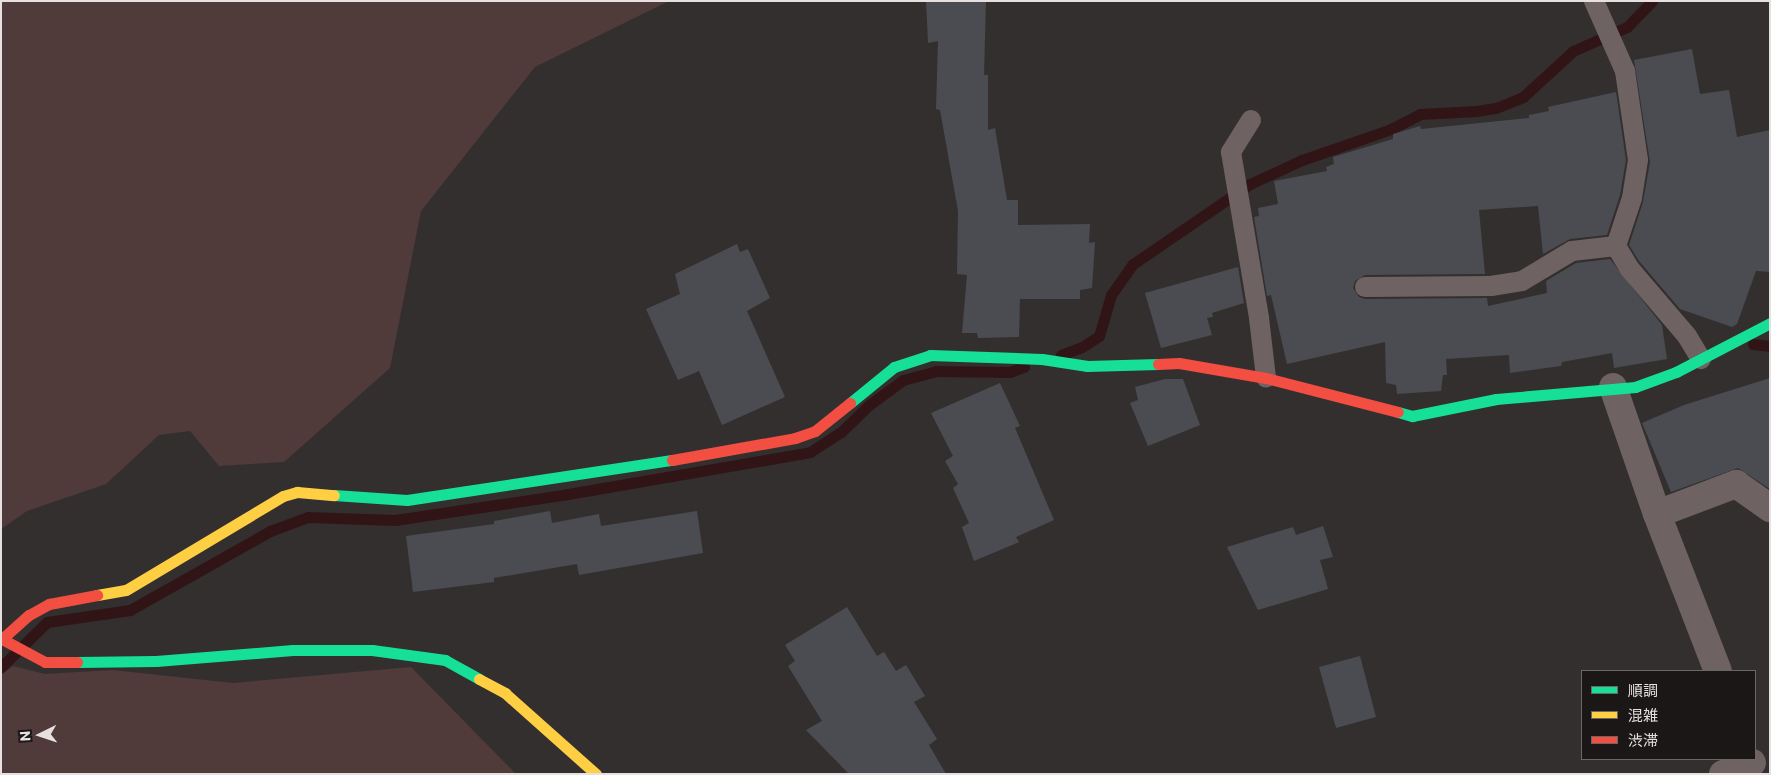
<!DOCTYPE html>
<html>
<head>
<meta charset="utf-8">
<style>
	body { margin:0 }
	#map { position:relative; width:1771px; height:775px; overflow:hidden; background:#342f2f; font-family:Commissioner,"Noto Sans JP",sans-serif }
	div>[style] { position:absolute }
	.green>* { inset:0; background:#503a3a }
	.stream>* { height:11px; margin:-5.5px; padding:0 5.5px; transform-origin:5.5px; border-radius:5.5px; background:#311516 }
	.building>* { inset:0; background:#4a4c51 }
	.lane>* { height:20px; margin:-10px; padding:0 10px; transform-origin:10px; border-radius:10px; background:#6e6262 }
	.street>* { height:28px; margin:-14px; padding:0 14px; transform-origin:14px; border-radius:14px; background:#6e6262 }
	.fast>* { height:11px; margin:-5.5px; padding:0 5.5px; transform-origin:5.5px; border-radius:5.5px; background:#16e098 }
	.slow>* { height:11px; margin:-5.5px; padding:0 5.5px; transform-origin:5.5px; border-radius:5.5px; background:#ffcf43 }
	.jam>* { height:11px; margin:-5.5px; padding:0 5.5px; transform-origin:5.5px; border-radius:5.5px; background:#f24e42 }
	span { translate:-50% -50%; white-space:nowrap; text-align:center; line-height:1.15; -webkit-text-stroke:4px #1b1717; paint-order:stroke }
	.frame { position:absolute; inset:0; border:2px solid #e6e0e0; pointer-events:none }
	.legend { position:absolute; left:1581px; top:670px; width:175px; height:90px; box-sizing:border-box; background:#1b1717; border:1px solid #6c6767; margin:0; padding:6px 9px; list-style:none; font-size:15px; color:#e6e0e0 }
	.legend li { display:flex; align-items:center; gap:10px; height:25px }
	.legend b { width:25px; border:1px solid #6c6767 }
	.north { position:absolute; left:15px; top:710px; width:50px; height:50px; -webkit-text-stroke:4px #1b1717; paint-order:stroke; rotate:266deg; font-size:14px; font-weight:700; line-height:20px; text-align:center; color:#e6e0e0 }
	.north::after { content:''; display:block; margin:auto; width:18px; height:22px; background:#e6e0e0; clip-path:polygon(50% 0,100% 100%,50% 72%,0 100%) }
</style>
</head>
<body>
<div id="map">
	<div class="green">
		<i style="clip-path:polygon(1px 1px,669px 1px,535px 67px,421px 211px,390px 368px,284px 462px,219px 466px,190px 431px,159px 435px,106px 484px,27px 511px,1px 529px)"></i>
		<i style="clip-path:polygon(13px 666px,45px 674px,113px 670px,233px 683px,411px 667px,516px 774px,1px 774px,1px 675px)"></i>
	</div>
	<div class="stream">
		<i style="left:1753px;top:344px;width:17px;rotate:7deg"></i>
		<i style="left:1061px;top:355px;width:22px;rotate:-21deg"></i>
		<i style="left:1082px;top:347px;width:20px;rotate:-33deg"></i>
		<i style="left:1099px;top:336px;width:43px;rotate:-73.7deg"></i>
		<i style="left:1111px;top:295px;width:38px;rotate:-55deg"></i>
		<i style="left:1133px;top:264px;width:142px;rotate:-34.4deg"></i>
		<i style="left:1250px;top:184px;width:57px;rotate:-24.8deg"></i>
		<i style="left:1302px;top:160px;width:94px;rotate:-19.2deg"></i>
		<i style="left:1391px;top:129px;width:33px;rotate:-27deg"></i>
		<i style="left:1420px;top:114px;width:56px;rotate:-3.1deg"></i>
		<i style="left:1476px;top:111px;width:20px;rotate:-9deg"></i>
		<i style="left:1496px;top:108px;width:29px;rotate:-22deg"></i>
		<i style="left:1523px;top:97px;width:68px;rotate:-42.6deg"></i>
		<i style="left:1573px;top:51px;width:59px;rotate:-24deg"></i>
		<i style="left:1627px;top:27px;width:36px;rotate:-46deg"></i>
		<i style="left:1px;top:667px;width:64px;rotate:-44.4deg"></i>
		<i style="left:47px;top:622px;width:84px;rotate:-8.2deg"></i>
		<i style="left:130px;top:610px;width:161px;rotate:-29.4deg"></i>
		<i style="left:270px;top:531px;width:40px;rotate:-20.2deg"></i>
		<i style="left:308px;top:517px;width:87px;rotate:2deg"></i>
		<i style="left:395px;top:520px;width:175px;rotate:-8.5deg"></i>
		<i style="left:568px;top:494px;width:246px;rotate:-9.8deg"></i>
		<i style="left:810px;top:452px;width:37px;rotate:-33deg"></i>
		<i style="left:841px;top:432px;width:39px;rotate:-44deg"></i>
		<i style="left:869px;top:405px;width:42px;rotate:-36.3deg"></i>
		<i style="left:903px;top:380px;width:34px;rotate:-15deg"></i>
		<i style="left:936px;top:371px;width:74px;rotate:0.8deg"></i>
		<i style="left:1010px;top:372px;width:15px;rotate:-20deg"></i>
	</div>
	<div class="building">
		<i style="clip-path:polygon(926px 1px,986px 1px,984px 75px,988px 75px,988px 130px,995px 128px,1007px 200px,1018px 200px,1018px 225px,1090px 224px,1089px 243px,1095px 242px,1092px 288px,1080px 290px,1080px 299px,1020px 299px,1019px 337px,978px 338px,977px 333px,962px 333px,967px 275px,957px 274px,958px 211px,940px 110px,936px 109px,938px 41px,928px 43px)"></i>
		<i style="clip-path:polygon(1692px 49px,1700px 94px,1729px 90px,1737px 137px,1770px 130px,1770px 272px,1756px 271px,1737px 324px,1732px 327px,1680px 309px,1639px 261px,1629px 245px,1643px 202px,1650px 162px,1634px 60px)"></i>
		<i style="clip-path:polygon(1616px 92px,1626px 160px,1620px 195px,1607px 235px,1570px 239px,1543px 254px,1538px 206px,1479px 210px,1485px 274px,1365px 275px,1355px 281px,1353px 288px,1359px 297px,1365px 299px,1487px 298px,1488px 306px,1547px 293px,1546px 281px,1576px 263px,1610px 259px,1662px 325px,1667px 359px,1614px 368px,1612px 353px,1562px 362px,1561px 366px,1510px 373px,1509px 355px,1446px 359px,1447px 375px,1443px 375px,1441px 391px,1397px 394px,1396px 385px,1386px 383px,1385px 342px,1287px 364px,1271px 295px,1267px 296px,1254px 217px,1259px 216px,1258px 208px,1278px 204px,1274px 181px,1327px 171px,1326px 167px,1334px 164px,1333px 157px,1393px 139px,1393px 134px,1420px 126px,1421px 129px,1529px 118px,1529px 115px,1549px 111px,1548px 107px)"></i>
		<i style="clip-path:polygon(737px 244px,740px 252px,748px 249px,770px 298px,747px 311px,785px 397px,722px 425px,699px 371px,678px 380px,646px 309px,680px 294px,675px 274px)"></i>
		<i style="clip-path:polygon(1238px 267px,1244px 303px,1212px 313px,1213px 317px,1207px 318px,1212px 335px,1161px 348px,1145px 293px)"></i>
		<i style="clip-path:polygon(1770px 378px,1770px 489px,1738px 468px,1671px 492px,1642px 423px,1684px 405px)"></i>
		<i style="clip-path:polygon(1165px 379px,1183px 379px,1200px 425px,1148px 446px,1130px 403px,1138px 400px,1135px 387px)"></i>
		<i style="clip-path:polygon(1000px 383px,1020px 426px,1015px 428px,1054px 520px,1016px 537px,1019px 542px,974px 561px,962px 527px,969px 523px,953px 488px,958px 484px,945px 461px,953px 456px,931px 413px)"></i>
		<i style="clip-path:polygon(550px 511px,552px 523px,599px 514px,601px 526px,697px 511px,703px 553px,579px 575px,577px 564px,494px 578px,494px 582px,413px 592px,406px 536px,494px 524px,494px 521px)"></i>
		<i style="clip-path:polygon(1323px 526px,1333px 557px,1320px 560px,1328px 589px,1258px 610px,1227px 547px,1293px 527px,1296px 535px)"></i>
		<i style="clip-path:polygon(847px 607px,877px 656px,884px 652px,896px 671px,906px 665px,925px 696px,914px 702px,937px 739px,929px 745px,946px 774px,849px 774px,806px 730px,822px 721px,788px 666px,795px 661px,785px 645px)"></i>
		<i style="clip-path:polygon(1360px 656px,1376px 717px,1336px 728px,1319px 667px)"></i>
	</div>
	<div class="lane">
		<i style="left:1594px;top:1px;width:77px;rotate:66.1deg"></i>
		<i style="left:1625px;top:71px;width:90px;rotate:81.7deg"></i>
		<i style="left:1638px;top:160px;width:38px;rotate:99deg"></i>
		<i style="left:1632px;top:198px;width:51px;rotate:108.4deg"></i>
		<i style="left:1616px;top:246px;width:26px;rotate:59deg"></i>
		<i style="left:1629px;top:268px;width:89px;rotate:49.5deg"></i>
		<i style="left:1687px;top:336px;width:27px;rotate:59deg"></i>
		<i style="left:1251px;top:120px;width:38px;rotate:122deg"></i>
		<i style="left:1231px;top:152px;width:168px;rotate:80.4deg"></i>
		<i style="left:1259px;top:318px;width:60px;rotate:83.3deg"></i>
		<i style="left:1365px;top:287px;width:126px;rotate:-0.5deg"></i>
		<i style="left:1491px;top:286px;width:31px;rotate:-9deg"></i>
		<i style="left:1522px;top:281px;width:58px;rotate:-31deg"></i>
		<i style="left:1572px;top:251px;width:44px;rotate:-6.5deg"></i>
	</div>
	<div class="street">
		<i style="left:1613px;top:387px;width:134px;rotate:70.9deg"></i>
		<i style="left:1657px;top:514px;width:168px;rotate:68.8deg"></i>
		<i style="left:1657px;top:514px;width:85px;rotate:-20.8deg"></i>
		<i style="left:1736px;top:484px;width:42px;rotate:35.2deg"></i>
		<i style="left:1723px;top:774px;width:31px;rotate:-21deg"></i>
	</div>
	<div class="fast">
		<i style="left:850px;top:403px;width:57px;rotate:-39.3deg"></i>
		<i style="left:894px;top:367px;width:38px;rotate:-18deg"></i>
		<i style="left:930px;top:355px;width:112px;rotate:2deg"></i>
		<i style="left:1042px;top:359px;width:46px;rotate:8.8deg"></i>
		<i style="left:1087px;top:366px;width:71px;rotate:-1.6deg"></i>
		<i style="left:1398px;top:412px;width:15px;rotate:16deg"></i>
		<i style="left:1412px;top:416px;width:86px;rotate:-11.4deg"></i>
		<i style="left:1496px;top:399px;width:140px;rotate:-4.9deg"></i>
		<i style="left:1635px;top:387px;width:44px;rotate:-20.1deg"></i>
		<i style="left:1676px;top:372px;width:106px;rotate:-27.5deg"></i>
		<i style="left:334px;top:495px;width:73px;rotate:3.9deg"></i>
		<i style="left:407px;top:500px;width:268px;rotate:-8.6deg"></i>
		<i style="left:77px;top:662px;width:79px;rotate:-0.7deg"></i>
		<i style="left:156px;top:661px;width:137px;rotate:-4.6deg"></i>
		<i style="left:293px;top:650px;width:79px"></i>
		<i style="left:372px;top:650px;width:74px;rotate:7.8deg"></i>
		<i style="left:445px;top:660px;width:39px;rotate:29deg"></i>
	</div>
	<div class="slow">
		<i style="left:97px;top:595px;width:29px;rotate:-10deg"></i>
		<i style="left:126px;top:590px;width:183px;rotate:-30.9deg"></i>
		<i style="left:283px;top:496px;width:15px;rotate:-16deg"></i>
		<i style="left:297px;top:492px;width:37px;rotate:5deg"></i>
		<i style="left:479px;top:679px;width:30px;rotate:28deg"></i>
		<i style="left:505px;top:693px;width:122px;rotate:41.7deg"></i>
	</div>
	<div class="jam">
		<i style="left:1158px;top:364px;width:21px;rotate:-3deg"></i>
		<i style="left:1179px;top:363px;width:88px;rotate:9.8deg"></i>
		<i style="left:1266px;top:378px;width:136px;rotate:14.4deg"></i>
		<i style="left:672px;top:460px;width:125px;rotate:-10.1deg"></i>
		<i style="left:795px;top:438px;width:21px;rotate:-19deg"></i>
		<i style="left:815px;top:431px;width:45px;rotate:-38.7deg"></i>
		<i style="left:77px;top:662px;width:32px;rotate:180deg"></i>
		<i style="left:45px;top:662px;width:49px;rotate:-151.9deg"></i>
		<i style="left:2px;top:639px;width:36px;rotate:-42deg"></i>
		<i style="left:29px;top:615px;width:23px;rotate:-29deg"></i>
		<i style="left:49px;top:604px;width:49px;rotate:-10.6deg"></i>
	</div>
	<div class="frame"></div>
	<ul class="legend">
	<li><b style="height:6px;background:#16e098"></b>順調</li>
	<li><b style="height:6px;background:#ffcf43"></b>混雑</li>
	<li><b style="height:6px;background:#f24e42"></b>渋滞</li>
	</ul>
	<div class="north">N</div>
</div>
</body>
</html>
